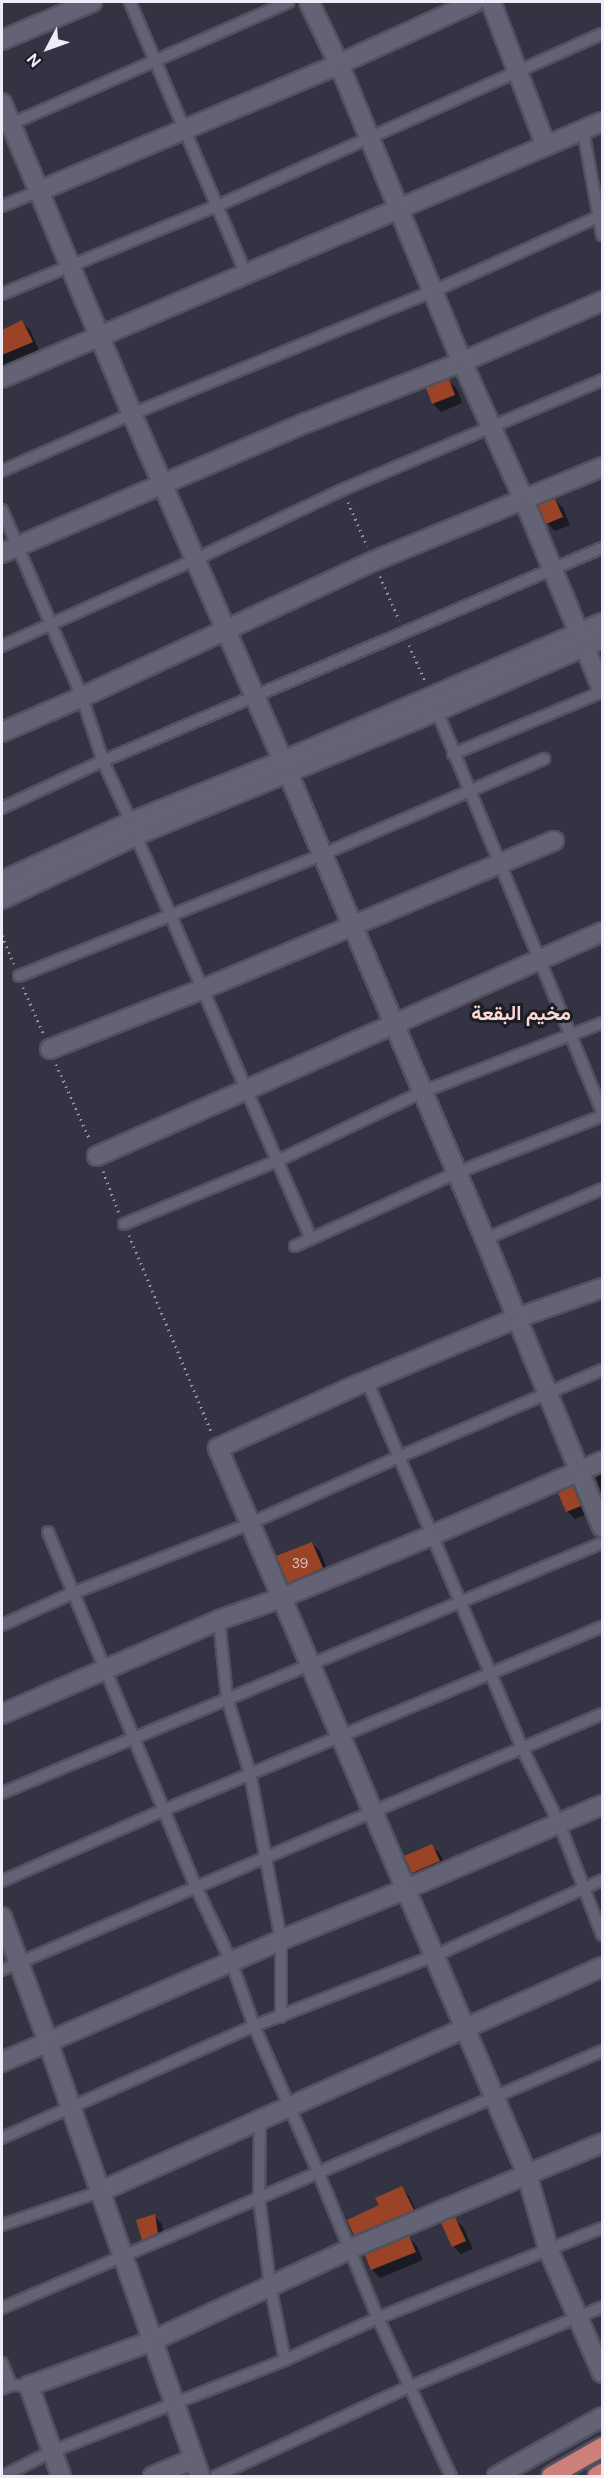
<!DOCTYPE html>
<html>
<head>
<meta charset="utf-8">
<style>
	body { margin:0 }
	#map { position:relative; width:604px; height:2478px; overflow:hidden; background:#343343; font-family:"DM Sans",Vazirmatn,sans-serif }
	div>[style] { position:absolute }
	.shadow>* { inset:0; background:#0007 }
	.building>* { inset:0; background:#9a4326 }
	.path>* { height:3px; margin-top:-1.5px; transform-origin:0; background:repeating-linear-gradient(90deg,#9695a2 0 1.5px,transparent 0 6px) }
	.roads { filter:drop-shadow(2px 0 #52515f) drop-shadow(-2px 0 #52515f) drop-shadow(0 2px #52515f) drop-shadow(0 -2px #52515f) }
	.service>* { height:10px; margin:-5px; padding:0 5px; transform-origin:5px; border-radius:5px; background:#646375 }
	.minor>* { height:18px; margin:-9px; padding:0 9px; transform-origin:9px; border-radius:9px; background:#646375 }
	.tertiary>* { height:18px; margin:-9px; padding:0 9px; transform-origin:9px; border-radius:9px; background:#646375 }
	.trunk>* { height:18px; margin:-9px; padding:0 9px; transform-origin:9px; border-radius:9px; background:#cd807a }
	span { translate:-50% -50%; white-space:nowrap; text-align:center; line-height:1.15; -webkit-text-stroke:6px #1c1c23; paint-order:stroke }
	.number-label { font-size:14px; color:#d8c2c3 }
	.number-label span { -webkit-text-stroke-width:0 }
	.quarter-label { font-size:20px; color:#fbd7d5; font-weight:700 }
	.frame { position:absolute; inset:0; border:3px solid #edecf7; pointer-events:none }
	.north { position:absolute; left:18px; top:18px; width:60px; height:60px; -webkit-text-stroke:4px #1c1c23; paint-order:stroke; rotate:229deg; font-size:16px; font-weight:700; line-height:24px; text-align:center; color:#edecf7 }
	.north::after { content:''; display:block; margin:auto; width:21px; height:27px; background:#edecf7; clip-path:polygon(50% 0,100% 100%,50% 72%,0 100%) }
</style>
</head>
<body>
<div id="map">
	<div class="shadow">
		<i style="clip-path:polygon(22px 322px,30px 330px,39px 350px,2px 366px,2px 332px)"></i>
		<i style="clip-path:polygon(449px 381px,457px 389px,462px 403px,441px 412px,433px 404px)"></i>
		<i style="clip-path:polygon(555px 500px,563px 508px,570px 525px,555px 531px,547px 523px)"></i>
		<i style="clip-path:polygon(602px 1474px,602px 1494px,596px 1478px)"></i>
		<i style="clip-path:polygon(573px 1488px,581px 1496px,588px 1514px,575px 1519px,567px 1511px)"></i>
		<i style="clip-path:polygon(312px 1543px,320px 1551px,330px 1576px,297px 1590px,289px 1582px)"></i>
		<i style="clip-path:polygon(432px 1846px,440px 1854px,447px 1869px,421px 1881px,413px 1873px)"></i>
		<i style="clip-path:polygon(401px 2188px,409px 2196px,420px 2218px,364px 2242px,356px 2234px)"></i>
		<i style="clip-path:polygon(154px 2216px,162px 2224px,165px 2241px,151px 2247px,143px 2239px)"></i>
		<i style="clip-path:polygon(455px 2219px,463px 2227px,473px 2249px,461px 2254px,453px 2246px)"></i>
		<i style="clip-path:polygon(409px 2238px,417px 2246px,423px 2260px,380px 2278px,372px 2270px,366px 2256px)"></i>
	</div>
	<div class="building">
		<i style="clip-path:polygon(22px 320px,33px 342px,2px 355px,2px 330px)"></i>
		<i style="clip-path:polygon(449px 379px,455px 395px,432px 404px,426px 388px)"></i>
		<i style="clip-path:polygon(555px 499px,563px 517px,546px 524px,538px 505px)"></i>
		<i style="clip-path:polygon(573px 1486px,581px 1506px,566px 1512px,558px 1493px)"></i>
		<i style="clip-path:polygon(312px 1542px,323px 1568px,288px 1583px,276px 1556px)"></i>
		<i style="clip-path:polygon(432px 1844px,440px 1861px,412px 1873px,404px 1856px)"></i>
		<i style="clip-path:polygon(402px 2186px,414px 2210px,354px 2235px,347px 2220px,379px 2205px,375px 2198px)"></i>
		<i style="clip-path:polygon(155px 2214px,158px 2233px,142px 2240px,136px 2220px)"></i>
		<i style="clip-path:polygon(455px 2217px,466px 2241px,452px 2247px,441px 2223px)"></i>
		<i style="clip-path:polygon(409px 2236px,416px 2252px,371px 2270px,365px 2255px)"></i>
	</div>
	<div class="path">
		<i style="left:348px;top:502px;width:48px;rotate:66.6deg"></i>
		<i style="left:380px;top:576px;width:48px;rotate:66.6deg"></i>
		<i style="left:409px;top:645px;width:39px;rotate:66deg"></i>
		<i style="left:2px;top:935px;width:31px;rotate:68deg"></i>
		<i style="left:23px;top:987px;width:50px;rotate:66.5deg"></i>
		<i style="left:56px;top:1064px;width:83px;rotate:65.9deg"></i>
		<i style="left:103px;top:1171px;width:45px;rotate:69.1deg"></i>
		<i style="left:129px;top:1235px;width:212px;rotate:67.3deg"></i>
	</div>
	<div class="roads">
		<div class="service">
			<i style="left:130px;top:2px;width:296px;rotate:66.9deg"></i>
			<i style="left:2px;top:128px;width:313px;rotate:-23.7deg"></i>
			<i style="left:583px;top:130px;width:107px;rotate:79.7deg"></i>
			<i style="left:2px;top:206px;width:40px;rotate:-22deg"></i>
			<i style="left:2px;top:294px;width:232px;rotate:-22.3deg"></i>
			<i style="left:217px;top:206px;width:422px;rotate:-24.1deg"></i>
			<i style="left:2px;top:471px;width:142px;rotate:-23.7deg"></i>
			<i style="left:132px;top:414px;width:326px;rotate:-22.2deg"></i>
			<i style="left:434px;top:291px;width:184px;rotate:-24.3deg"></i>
			<i style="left:2px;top:510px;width:203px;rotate:66.8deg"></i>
			<i style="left:82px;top:697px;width:67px;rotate:71.8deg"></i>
			<i style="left:103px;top:761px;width:67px;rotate:65.3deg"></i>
			<i style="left:2px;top:646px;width:210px;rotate:-24.1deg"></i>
			<i style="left:194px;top:560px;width:164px;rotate:-25.3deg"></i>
			<i style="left:342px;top:490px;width:282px;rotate:-22.9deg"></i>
			<i style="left:437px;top:711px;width:434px;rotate:67.6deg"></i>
			<i style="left:453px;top:754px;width:161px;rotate:-22.6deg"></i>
			<i style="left:2px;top:808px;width:111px;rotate:-25deg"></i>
			<i style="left:103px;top:761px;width:543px;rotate:-23.12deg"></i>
			<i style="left:136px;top:836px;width:437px;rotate:66.5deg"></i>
			<i style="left:19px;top:976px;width:325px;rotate:-21.8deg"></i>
			<i style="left:321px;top:855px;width:243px;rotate:-23.3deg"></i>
			<i style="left:124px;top:1224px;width:165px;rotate:-22.4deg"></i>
			<i style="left:277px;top:1161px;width:161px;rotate:-25.4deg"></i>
			<i style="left:422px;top:1092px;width:193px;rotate:-21deg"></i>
			<i style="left:485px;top:1239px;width:127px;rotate:-23.1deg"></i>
			<i style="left:295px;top:1246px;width:177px;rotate:-24.4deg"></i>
			<i style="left:456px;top:1173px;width:157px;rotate:-21.3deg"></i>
			<i style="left:367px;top:1381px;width:398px;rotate:67.1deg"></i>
			<i style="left:522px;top:1748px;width:84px;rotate:63.7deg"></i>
			<i style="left:559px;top:1823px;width:120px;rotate:69deg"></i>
			<i style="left:48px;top:1532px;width:382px;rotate:67.4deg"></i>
			<i style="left:195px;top:1885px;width:84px;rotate:64.7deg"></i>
			<i style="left:231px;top:1961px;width:69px;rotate:70.5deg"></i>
			<i style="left:254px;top:2026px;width:159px;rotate:66.3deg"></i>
			<i style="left:318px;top:2172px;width:158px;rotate:67.7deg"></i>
			<i style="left:378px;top:2318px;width:174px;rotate:65.2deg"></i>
			<i style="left:219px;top:1620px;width:78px;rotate:84.1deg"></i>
			<i style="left:227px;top:1698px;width:78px;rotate:73deg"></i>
			<i style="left:250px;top:1773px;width:170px;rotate:79.5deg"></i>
			<i style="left:281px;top:1940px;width:77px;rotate:90deg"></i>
			<i style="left:2px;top:1625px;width:78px;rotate:-24.3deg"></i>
			<i style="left:73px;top:1593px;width:189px;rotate:-21.4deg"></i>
			<i style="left:249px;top:1524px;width:164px;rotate:-24.1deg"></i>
			<i style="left:399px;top:1457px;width:221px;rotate:-23.2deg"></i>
			<i style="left:2px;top:1793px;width:650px;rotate:-22.62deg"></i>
			<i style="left:2px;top:1881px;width:177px;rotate:-23.7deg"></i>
			<i style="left:164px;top:1810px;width:475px;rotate:-22.7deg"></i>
			<i style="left:2px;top:1970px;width:652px;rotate:-23.11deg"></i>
			<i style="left:260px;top:2120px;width:78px;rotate:90.7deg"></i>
			<i style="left:259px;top:2198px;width:88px;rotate:82.8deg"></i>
			<i style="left:270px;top:2285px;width:76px;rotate:78.7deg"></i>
			<i style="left:2px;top:2138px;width:276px;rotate:-24deg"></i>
			<i style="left:254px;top:2026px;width:193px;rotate:-21.3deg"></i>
			<i style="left:434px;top:1956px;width:184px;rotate:-24.3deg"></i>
			<i style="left:2px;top:2225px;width:102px;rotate:-18.8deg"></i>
			<i style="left:2px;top:2308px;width:653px;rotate:-23.19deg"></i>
			<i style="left:2px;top:2363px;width:24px;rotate:68deg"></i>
			<i style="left:2px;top:2389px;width:10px;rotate:-24deg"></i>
			<i style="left:11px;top:2385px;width:18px;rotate:3deg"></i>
			<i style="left:3px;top:2476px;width:56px;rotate:-26.6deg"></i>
			<i style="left:53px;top:2451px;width:249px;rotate:-21.4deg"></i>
			<i style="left:285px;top:2360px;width:102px;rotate:-24.3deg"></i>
			<i style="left:378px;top:2318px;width:241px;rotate:-21.9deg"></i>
			<i style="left:216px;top:2476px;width:213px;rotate:-24.8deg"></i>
			<i style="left:409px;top:2387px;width:209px;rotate:-22.5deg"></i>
		</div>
		<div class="minor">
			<i style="left:491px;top:2px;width:154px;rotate:69.1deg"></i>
			<i style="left:2px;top:40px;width:98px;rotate:-22.9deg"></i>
			<i style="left:2px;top:103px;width:337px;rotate:67.3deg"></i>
			<i style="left:132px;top:414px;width:378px;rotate:66.5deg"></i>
			<i style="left:283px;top:761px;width:519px;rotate:67.09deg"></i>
			<i style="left:485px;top:1239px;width:311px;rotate:67.9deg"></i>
			<i style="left:39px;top:191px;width:326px;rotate:-22.9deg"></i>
			<i style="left:339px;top:64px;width:149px;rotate:-24.5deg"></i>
			<i style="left:2px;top:378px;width:652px;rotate:-23.11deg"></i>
			<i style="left:2px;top:553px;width:333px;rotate:-23.2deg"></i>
			<i style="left:308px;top:422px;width:165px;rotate:-21.3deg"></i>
			<i style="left:462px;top:362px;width:153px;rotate:-23.5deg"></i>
			<i style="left:2px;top:732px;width:87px;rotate:-23.6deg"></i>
			<i style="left:82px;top:697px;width:322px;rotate:-25deg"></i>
			<i style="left:374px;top:561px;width:247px;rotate:-22.4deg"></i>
			<i style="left:50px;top:1049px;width:164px;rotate:-21.4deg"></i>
			<i style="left:203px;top:989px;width:381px;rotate:-22.9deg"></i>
			<i style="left:97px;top:1156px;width:552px;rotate:-23.92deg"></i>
			<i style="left:602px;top:1288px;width:90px;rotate:160.6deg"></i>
			<i style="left:517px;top:1318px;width:186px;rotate:157.2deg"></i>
			<i style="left:346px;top:1390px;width:141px;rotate:155.6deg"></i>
			<i style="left:218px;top:1448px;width:789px;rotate:66.94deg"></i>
			<i style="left:527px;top:2174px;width:80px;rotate:74.1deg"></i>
			<i style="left:549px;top:2251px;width:133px;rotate:66.5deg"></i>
			<i style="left:2px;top:1714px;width:236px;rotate:-23.4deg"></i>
			<i style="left:219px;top:1620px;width:66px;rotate:-19.5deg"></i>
			<i style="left:281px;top:1598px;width:165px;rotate:-22.5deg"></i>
			<i style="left:433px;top:1535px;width:184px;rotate:-23.6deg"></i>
			<i style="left:2px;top:2062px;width:305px;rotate:-23.6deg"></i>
			<i style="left:281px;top:1940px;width:135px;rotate:-22.2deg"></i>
			<i style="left:406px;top:1889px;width:213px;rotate:-23.2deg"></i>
			<i style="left:99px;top:2192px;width:551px;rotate:-24.1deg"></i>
			<i style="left:61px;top:2476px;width:96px;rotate:-109.6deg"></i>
			<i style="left:29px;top:2386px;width:131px;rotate:-20.1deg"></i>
			<i style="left:152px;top:2341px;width:218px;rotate:-24.9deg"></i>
			<i style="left:350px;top:2249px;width:273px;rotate:-22.8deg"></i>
			<i style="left:153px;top:2476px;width:44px;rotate:-22.5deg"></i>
		</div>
		<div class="tertiary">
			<i style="left:309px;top:2px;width:69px;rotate:64.2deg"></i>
			<i style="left:339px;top:64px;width:322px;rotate:67.6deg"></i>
			<i style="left:462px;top:362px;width:151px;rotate:65.8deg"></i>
			<i style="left:524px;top:500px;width:204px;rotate:67.6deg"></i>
			<i style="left:2px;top:881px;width:142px;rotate:-24.6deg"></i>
			<i style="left:131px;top:822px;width:164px;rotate:-21.9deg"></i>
			<i style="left:283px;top:761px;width:348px;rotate:-23.4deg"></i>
			<i style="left:2px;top:899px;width:159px;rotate:-25.3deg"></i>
			<i style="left:146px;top:831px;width:315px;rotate:-22.4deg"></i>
			<i style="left:437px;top:711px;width:180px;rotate:-23.6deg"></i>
			<i style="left:2px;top:1917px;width:133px;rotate:69.8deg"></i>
			<i style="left:48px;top:2042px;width:460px;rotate:70.7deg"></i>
			<i style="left:497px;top:2476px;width:120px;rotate:-29.3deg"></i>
		</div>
		<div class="trunk">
			<i style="left:551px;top:2476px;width:59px;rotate:-29.6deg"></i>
			<i style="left:597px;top:2476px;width:6px;rotate:-31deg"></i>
		</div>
	</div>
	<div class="number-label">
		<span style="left:300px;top:1563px">39</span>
	</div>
	<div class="quarter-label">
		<span style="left:521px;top:1013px">مخيم البقعة</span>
	</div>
	<div class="frame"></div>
	<div class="north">N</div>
</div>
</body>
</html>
